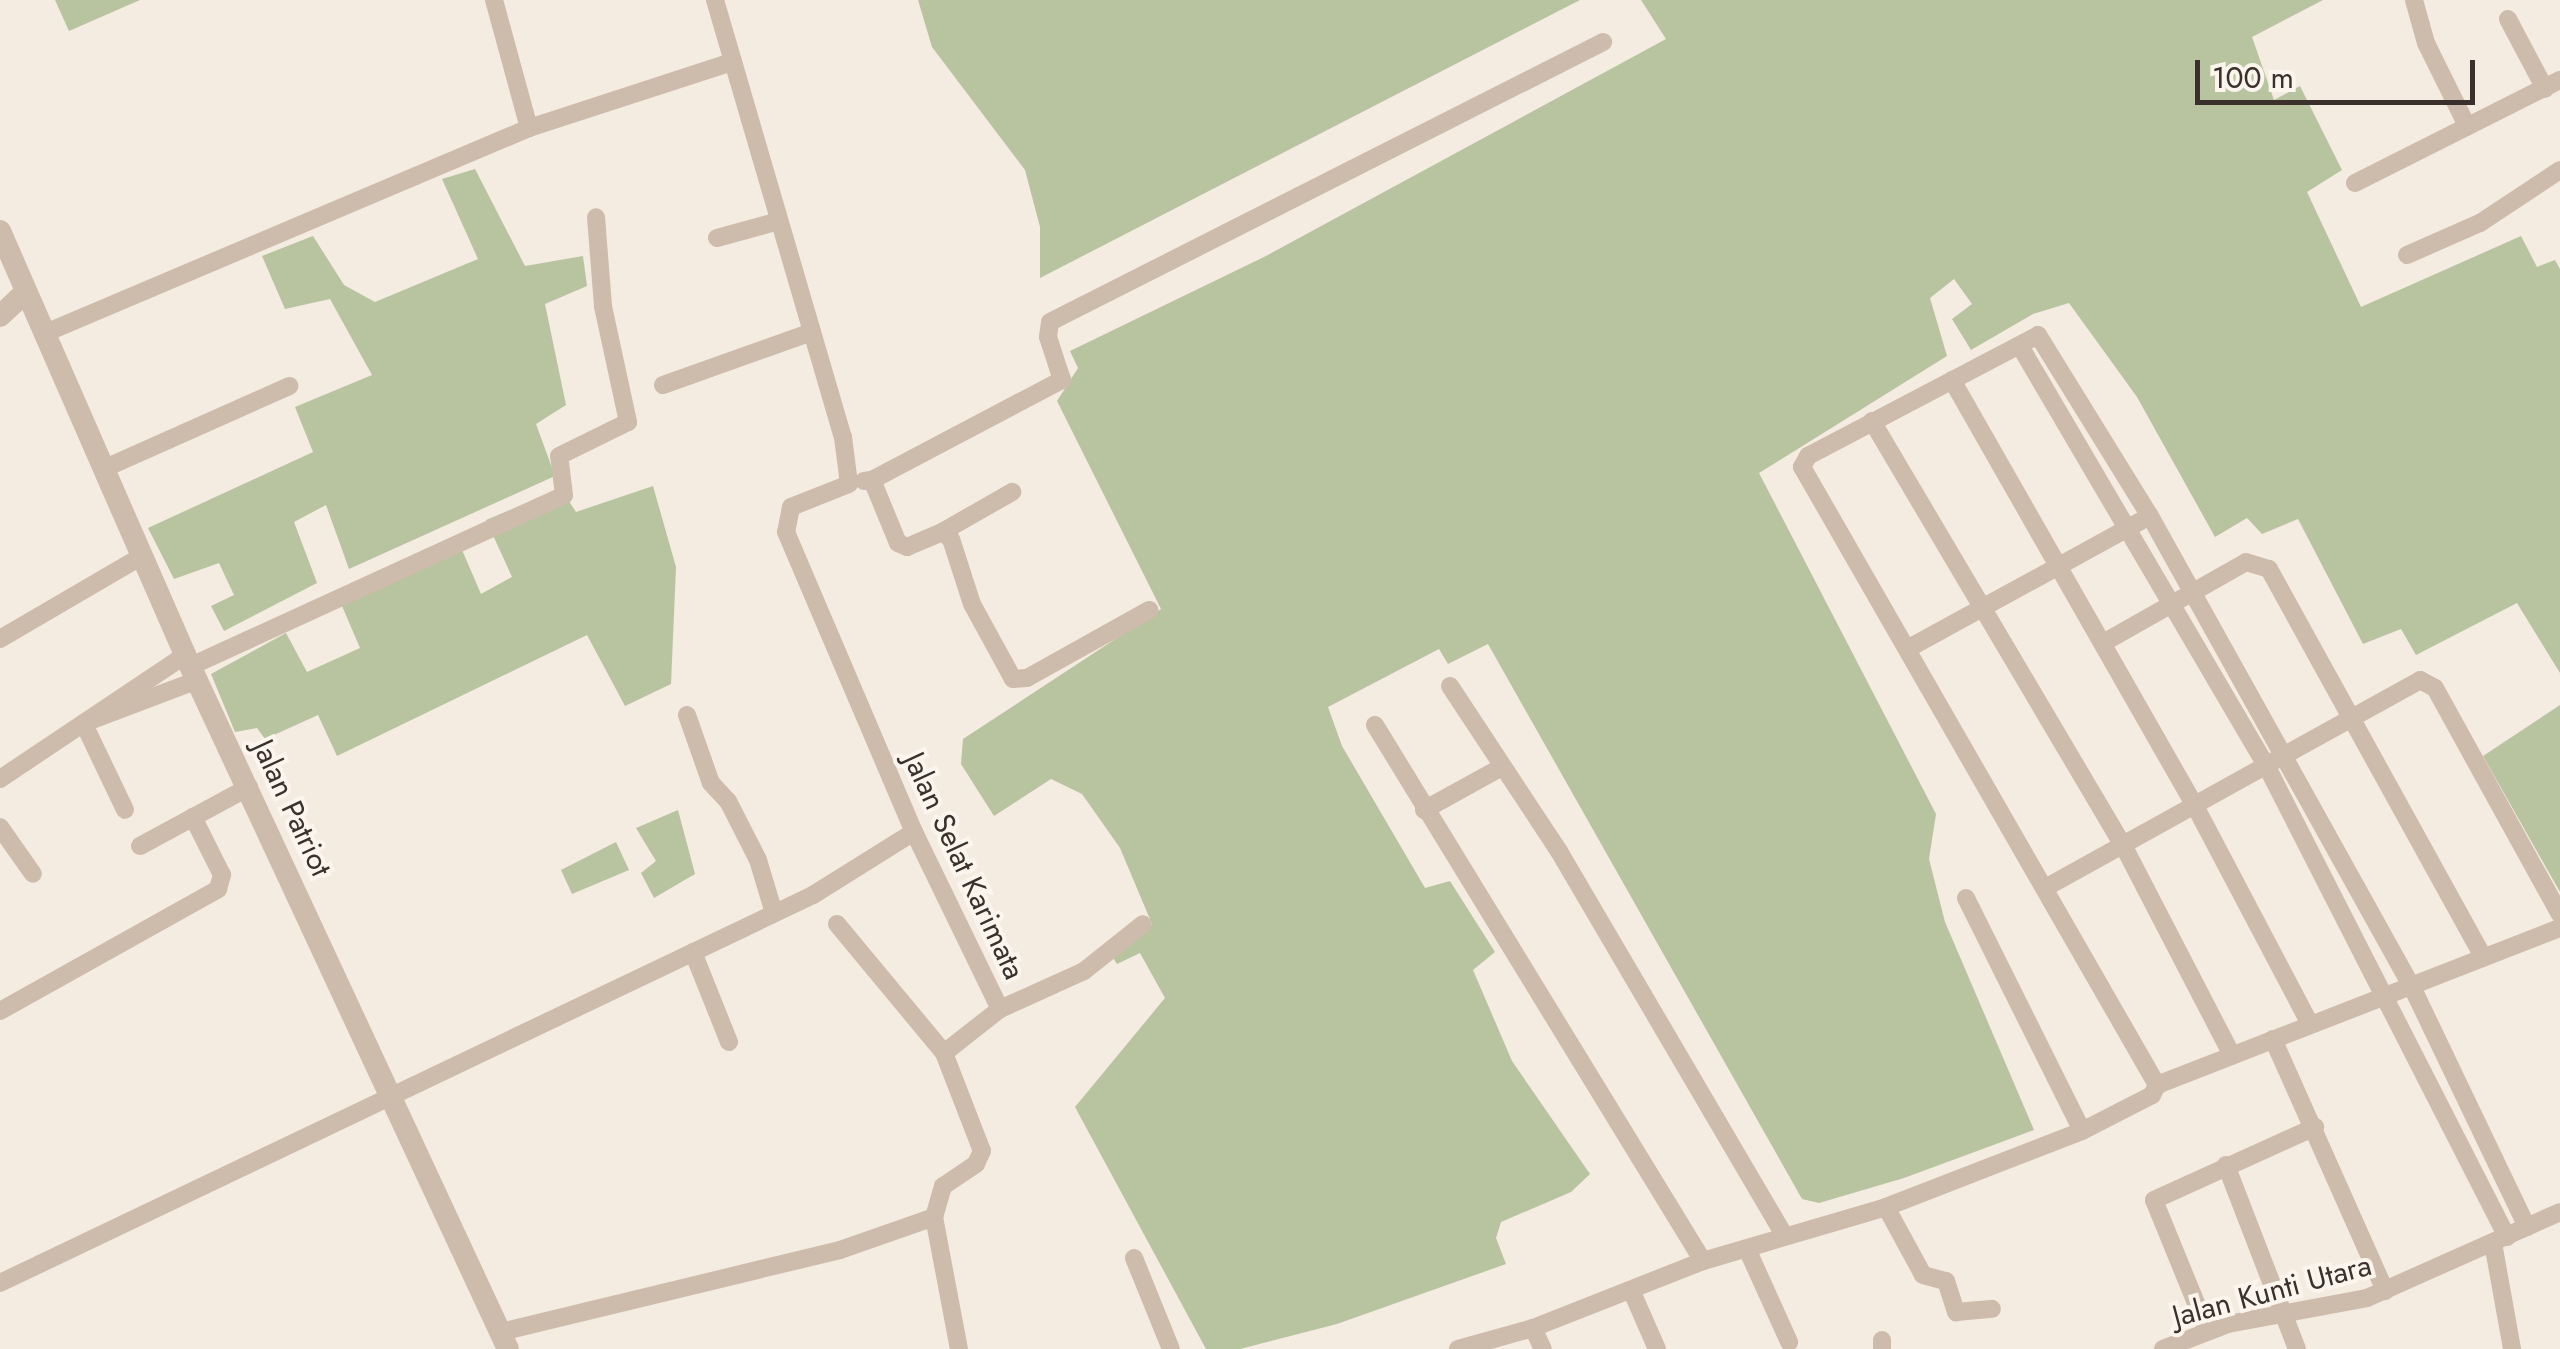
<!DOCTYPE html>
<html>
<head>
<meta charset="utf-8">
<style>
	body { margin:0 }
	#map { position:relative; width:2560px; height:1349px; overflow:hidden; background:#f4ebe1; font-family:Jost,sans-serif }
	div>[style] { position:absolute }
	.green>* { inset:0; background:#b8c4a0 }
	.minor>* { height:18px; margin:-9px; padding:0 9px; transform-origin:9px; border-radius:9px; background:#cdbbac }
	.tertiary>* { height:22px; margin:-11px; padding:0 11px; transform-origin:11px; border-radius:11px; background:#cdbbac }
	span { translate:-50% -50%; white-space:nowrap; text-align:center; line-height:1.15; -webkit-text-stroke:8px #fbf5ee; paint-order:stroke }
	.street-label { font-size:30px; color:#3b302b }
	.scale { position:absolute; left:2195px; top:60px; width:280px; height:45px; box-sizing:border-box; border:5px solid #3b302b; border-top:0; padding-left:12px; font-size:30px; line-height:35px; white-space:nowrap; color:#3b302b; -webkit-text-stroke:8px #fbf5ee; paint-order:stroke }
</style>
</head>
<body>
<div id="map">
	<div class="green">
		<i style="clip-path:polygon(55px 0,140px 0,69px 31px)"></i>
		<i style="clip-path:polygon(918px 0,1580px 0,1040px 278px,1040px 227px,1025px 170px,932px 47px)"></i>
		<i style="clip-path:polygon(1641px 0,2323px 0,2252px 37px,2274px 100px,2300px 86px,2342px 170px,2307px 192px,2361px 307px,2521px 236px,2537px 267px,2555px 260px,2560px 269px,2560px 673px,2517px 603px,2416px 655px,2401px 629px,2363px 644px,2298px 519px,2262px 534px,2247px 518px,2215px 537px,2137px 397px,2069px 303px,2033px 314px,1971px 350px,1952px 319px,1972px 304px,1954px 279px,1930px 298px,1947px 356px,1759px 473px,1936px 814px,1929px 859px,1945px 922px,2034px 1130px,1904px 1178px,1819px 1203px,1802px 1199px,1488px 644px,1448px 664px,1439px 649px,1328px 707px,1342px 746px,1425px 888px,1450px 881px,1495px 952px,1473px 970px,1512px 1061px,1590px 1174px,1571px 1192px,1501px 1222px,1496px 1238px,1506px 1264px,1337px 1324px,1240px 1349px,1206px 1349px,1075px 1107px,1165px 998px,1140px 953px,1117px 964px,1112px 956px,1152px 924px,1120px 848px,1082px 794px,1051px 779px,994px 816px,961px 764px,963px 739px,1161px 609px,1057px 401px,1078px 368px,1070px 351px,1266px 256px,1666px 39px)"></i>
		<i style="clip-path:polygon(475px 169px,525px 266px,583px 256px,587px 286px,545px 304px,566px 405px,536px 424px,555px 476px,349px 569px,326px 505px,294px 522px,317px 583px,224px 631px,211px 606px,234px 595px,219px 563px,174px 579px,148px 528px,313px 452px,295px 407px,372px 375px,330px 299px,285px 309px,262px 256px,313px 236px,344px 285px,375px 302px,478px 259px,442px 179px)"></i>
		<i style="clip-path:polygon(653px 486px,676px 567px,671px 684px,625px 706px,587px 635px,337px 756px,318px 715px,265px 739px,257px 728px,235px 732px,211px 674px,286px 633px,307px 672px,360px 648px,336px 592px,456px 536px,481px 594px,512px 577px,486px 520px,561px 489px,576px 512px)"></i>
		<i style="clip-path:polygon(2560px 705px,2560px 892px,2483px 756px)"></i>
		<i style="clip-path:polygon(678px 810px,695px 874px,654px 898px,641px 873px,656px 861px,636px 828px)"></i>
		<i style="clip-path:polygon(616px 842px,629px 870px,572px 894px,561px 870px)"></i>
	</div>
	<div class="minor">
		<i style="left:494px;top:0;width:133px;rotate:74.7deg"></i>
		<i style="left:715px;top:0;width:455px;rotate:73.7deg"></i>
		<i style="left:843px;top:437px;width:47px;rotate:82.7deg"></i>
		<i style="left:849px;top:484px;width:62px;rotate:158.4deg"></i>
		<i style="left:791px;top:507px;width:25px;rotate:101deg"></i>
		<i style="left:786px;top:532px;width:326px;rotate:66.9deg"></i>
		<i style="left:914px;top:832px;width:197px;rotate:64.1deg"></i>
		<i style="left:1000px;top:1009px;width:71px;rotate:141.8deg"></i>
		<i style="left:944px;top:1053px;width:105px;rotate:68.8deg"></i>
		<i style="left:982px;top:1151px;width:14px;rotate:115deg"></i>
		<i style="left:976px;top:1164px;width:40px;rotate:146deg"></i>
		<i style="left:943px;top:1186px;width:32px;rotate:106deg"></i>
		<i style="left:934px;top:1217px;width:134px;rotate:79.3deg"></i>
		<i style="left:2414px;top:0;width:45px;rotate:74.4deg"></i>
		<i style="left:2426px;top:43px;width:93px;rotate:63.7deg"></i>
		<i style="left:2508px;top:19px;width:79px;rotate:62.1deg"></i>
		<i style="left:2355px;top:183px;width:229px;rotate:-26.7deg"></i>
		<i style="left:717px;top:238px;width:64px;rotate:-15.3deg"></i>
		<i style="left:2407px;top:255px;width:80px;rotate:-23.7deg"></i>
		<i style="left:2480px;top:223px;width:96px;rotate:-33.5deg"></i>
		<i style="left:43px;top:334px;width:528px;rotate:-22.97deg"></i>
		<i style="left:529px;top:128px;width:213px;rotate:-18deg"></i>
		<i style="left:2020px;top:346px;width:486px;rotate:59.6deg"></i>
		<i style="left:2266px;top:765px;width:530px;rotate:62.95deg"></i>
		<i style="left:1952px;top:380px;width:488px;rotate:60.3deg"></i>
		<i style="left:2194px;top:804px;width:249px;rotate:62.2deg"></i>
		<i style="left:663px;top:385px;width:158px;rotate:-19.6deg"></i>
		<i style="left:1872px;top:421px;width:493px;rotate:59.4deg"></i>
		<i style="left:2123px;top:845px;width:237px;rotate:62.6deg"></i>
		<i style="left:103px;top:469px;width:204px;rotate:-24deg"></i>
		<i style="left:872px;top:480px;width:215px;rotate:-27.8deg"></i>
		<i style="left:1062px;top:380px;width:45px;rotate:-108deg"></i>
		<i style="left:1048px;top:337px;width:15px;rotate:-82deg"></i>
		<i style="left:1050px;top:322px;width:620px;rotate:-26.85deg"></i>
		<i style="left:864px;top:481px;width:8px;rotate:-7deg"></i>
		<i style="left:872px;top:480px;width:68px;rotate:67.6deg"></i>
		<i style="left:898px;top:543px;width:10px;rotate:24deg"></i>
		<i style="left:907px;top:547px;width:38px;rotate:-23deg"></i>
		<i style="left:942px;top:532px;width:11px;rotate:38deg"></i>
		<i style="left:951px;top:539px;width:68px;rotate:72.1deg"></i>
		<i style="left:972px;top:604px;width:85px;rotate:61.3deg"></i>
		<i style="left:1013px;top:679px;width:14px;rotate:-4deg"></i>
		<i style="left:1027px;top:678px;width:140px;rotate:-29.1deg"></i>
		<i style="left:942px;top:532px;width:81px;rotate:-29.7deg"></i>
		<i style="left:0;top:639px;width:164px;rotate:-30.3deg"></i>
		<i style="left:2103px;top:643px;width:164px;rotate:-29.5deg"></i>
		<i style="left:2246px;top:562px;width:24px;rotate:17deg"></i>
		<i style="left:2269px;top:569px;width:444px;rotate:61.1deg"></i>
		<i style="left:1909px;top:648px;width:264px;rotate:-28.7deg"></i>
		<i style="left:191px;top:666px;width:410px;rotate:-24.6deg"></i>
		<i style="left:564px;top:495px;width:39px;rotate:-97deg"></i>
		<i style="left:559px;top:456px;width:77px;rotate:-26.2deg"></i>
		<i style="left:628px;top:422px;width:119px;rotate:-102.2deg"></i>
		<i style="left:603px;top:306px;width:89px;rotate:-94.5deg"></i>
		<i style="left:1450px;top:686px;width:200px;rotate:56.6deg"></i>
		<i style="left:1560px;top:853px;width:444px;rotate:59.6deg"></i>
		<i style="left:687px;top:715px;width:72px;rotate:70.6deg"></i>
		<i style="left:711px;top:783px;width:25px;rotate:47deg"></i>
		<i style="left:728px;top:801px;width:66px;rotate:63deg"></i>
		<i style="left:758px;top:860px;width:55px;rotate:73.2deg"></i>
		<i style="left:84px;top:723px;width:122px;rotate:-20.7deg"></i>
		<i style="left:84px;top:724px;width:95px;rotate:64.5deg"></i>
		<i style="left:1375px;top:725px;width:628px;rotate:58.54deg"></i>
		<i style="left:0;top:779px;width:223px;rotate:-33.8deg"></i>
		<i style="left:1424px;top:810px;width:87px;rotate:-28.9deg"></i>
		<i style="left:0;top:827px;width:57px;rotate:54.9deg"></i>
		<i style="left:140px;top:846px;width:124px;rotate:-28.4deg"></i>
		<i style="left:2045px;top:888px;width:429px;rotate:-29deg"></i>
		<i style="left:2420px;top:680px;width:17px;rotate:28deg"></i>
		<i style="left:2435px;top:688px;width:258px;rotate:61.1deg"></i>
		<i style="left:1966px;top:898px;width:260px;rotate:63.5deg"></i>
		<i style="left:837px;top:924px;width:168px;rotate:50.3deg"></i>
		<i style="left:693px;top:952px;width:97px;rotate:68.2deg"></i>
		<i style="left:1000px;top:1009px;width:92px;rotate:-24.3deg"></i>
		<i style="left:1084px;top:971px;width:75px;rotate:-38.5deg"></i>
		<i style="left:0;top:1011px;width:250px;rotate:-29.2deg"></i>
		<i style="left:218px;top:889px;width:15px;rotate:-74deg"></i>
		<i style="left:222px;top:875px;width:65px;rotate:-116.6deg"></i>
		<i style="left:2273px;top:1039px;width:276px;rotate:66deg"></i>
		<i style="left:2157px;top:1085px;width:713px;rotate:-119.87deg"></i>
		<i style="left:1802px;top:467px;width:13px;rotate:-61deg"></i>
		<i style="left:1808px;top:456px;width:260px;rotate:-27.7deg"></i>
		<i style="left:2038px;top:335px;width:213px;rotate:58.3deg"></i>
		<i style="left:2150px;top:516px;width:541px;rotate:60.92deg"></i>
		<i style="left:2413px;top:989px;width:264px;rotate:64.4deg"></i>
		<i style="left:2226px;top:1165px;width:197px;rotate:68.9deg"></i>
		<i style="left:1886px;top:1207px;width:77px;rotate:61.4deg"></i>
		<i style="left:1923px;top:1275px;width:24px;rotate:15deg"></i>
		<i style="left:1946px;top:1281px;width:33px;rotate:72deg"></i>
		<i style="left:1956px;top:1312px;width:36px;rotate:-5deg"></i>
		<i style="left:2493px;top:1243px;width:108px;rotate:79.8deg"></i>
		<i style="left:1748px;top:1251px;width:100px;rotate:65.7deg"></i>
		<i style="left:1134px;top:1258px;width:98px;rotate:67.9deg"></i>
		<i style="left:0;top:1283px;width:901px;rotate:-25.51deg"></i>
		<i style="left:813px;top:895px;width:119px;rotate:-32deg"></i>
		<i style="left:1632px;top:1292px;width:62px;rotate:66.3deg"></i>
		<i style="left:1533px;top:1328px;width:23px;rotate:65deg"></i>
		<i style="left:2207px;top:1330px;width:140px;rotate:-112.2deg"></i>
		<i style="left:2154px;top:1200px;width:177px;rotate:-24.4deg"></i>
		<i style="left:501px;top:1332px;width:349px;rotate:-13.6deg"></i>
		<i style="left:840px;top:1250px;width:100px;rotate:-19.3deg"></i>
		<i style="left:1882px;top:1340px;width:9px;rotate:90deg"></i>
		<i style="left:1458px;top:1349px;width:78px;rotate:-15.6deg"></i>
		<i style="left:1533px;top:1328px;width:183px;rotate:-21.5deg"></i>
		<i style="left:1703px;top:1261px;width:191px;rotate:-16.4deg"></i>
		<i style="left:1886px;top:1207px;width:210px;rotate:-21.2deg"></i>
		<i style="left:2082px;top:1131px;width:79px;rotate:-27.2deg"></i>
		<i style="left:2152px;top:1095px;width:11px;rotate:-63deg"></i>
		<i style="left:2157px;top:1085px;width:433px;rotate:-21.3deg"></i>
		<i style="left:2163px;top:1349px;width:70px;rotate:-21deg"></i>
		<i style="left:2228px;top:1324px;width:141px;rotate:-10.6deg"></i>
		<i style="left:2367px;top:1298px;width:211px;rotate:-24deg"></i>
	</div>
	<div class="tertiary">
		<i style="left:0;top:231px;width:463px;rotate:66.4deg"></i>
		<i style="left:185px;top:655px;width:765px;rotate:65.04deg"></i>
		<i style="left:0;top:316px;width:35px;rotate:-43deg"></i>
	</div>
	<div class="street-label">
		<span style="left:292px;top:808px;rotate:65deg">Jalan Patriot</span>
		<span style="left:964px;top:866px;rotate:65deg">Jalan Selat Karimata</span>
		<span style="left:2272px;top:1291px;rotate:-15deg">Jalan Kunti Utara</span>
	</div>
	<div class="scale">100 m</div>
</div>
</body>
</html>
